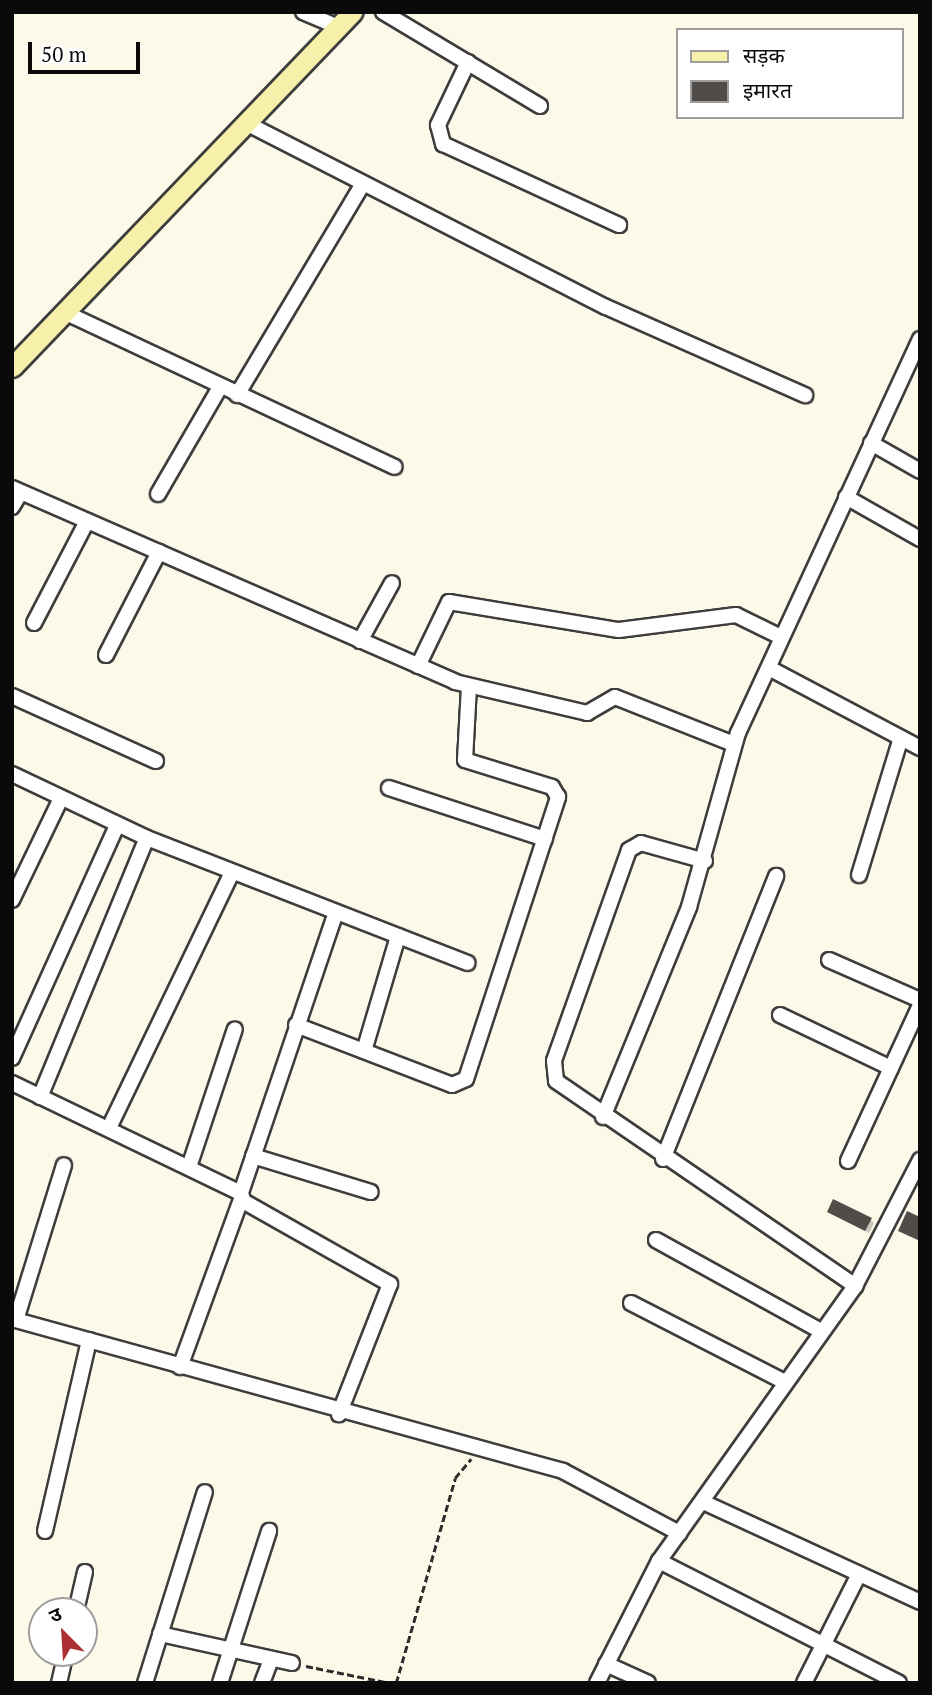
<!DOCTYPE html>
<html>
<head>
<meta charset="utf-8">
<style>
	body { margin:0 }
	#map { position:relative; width:932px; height:1695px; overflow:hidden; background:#fdf9e9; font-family:"PT Serif","Noto Sans Devanagari",serif }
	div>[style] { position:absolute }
	.shadow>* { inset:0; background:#0003 }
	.building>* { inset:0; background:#524c48 }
	.path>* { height:2.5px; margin-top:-1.25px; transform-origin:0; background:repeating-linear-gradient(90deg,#2c2c2c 0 7px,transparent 0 10.5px) }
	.roads { filter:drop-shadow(2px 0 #3d3d3d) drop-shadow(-2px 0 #3d3d3d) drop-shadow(0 2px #3d3d3d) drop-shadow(0 -2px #3d3d3d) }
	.street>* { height:14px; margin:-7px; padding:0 7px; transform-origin:7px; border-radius:7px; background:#fff }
	.secondary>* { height:19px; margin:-9.5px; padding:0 9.5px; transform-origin:9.5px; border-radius:9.5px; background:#f7f0aa }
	span { translate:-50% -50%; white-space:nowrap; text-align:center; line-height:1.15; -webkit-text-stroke:7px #fff; paint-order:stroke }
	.frame { position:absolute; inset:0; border:14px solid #0a0a0a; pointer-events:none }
	.legend { position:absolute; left:676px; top:28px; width:228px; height:91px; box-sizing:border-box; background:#fff; border:2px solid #9d9d9d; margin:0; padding:9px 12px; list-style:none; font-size:21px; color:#0a0a0a }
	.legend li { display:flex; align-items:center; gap:14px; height:35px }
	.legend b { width:35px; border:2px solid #9d9d9d }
	.north { position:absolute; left:28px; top:1597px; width:70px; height:70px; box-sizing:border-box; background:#fff; border:2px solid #9d9d9d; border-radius:50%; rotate:336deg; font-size:19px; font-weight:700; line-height:28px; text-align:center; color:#0a0a0a }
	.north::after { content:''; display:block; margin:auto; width:24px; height:32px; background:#ac3034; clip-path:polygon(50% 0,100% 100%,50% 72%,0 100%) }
	.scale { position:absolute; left:28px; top:42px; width:112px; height:32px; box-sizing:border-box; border:4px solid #0a0a0a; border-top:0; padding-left:9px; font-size:21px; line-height:24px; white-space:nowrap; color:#0a0a0a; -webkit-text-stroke:5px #fff; paint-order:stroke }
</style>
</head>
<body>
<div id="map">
	<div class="shadow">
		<i style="clip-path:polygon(829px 1212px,871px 1220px,874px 1223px,869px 1233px)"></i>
	</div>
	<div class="building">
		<i style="clip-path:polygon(833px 1199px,872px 1218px,865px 1231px,827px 1212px)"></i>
		<i style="clip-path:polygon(907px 1211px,920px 1217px,920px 1241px,898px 1231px)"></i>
	</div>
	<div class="path">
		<i style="left:306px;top:1666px;width:86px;rotate:11.4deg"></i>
		<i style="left:396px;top:1683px;width:213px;rotate:-73.9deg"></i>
		<i style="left:455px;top:1478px;width:25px;rotate:-50deg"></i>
	</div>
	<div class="roads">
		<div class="street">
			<i style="left:303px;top:12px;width:38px;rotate:23deg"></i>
			<i style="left:383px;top:12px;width:183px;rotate:30.9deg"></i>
			<i style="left:468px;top:62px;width:70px;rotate:115.5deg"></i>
			<i style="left:438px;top:125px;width:20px;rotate:75deg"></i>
			<i style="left:443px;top:144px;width:194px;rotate:24.7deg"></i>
			<i style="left:246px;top:123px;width:404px;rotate:27.1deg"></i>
			<i style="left:606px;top:307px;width:218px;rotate:23.9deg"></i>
			<i style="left:64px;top:312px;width:365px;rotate:25.1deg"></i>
			<i style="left:237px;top:395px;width:246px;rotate:-59.2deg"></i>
			<i style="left:871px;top:443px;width:56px;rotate:29.7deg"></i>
			<i style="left:12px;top:488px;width:484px;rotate:23.6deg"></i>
			<i style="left:455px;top:682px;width:136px;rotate:13.2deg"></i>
			<i style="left:587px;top:713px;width:32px;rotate:-30deg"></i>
			<i style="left:615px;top:697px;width:128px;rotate:21.6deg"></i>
			<i style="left:158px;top:494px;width:124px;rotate:-59.9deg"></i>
			<i style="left:846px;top:497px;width:85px;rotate:29.6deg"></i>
			<i style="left:12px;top:507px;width:17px;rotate:-59deg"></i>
			<i style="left:34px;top:623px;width:115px;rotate:-62.5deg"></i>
			<i style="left:360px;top:641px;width:66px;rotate:-61.1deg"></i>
			<i style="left:106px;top:655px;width:116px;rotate:-62.8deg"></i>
			<i style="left:418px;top:666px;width:71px;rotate:-64.2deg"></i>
			<i style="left:449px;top:602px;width:172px;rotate:9.4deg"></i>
			<i style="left:619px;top:630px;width:118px;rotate:-7.3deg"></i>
			<i style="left:736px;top:615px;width:50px;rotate:26.1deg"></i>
			<i style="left:769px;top:668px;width:171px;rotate:27.9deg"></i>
			<i style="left:12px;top:696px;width:158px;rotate:24.3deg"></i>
			<i style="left:12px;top:774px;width:149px;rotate:25.4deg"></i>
			<i style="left:147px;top:838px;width:344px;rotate:21.3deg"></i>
			<i style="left:389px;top:788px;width:164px;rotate:18.1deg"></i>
			<i style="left:705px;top:861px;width:66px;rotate:-164.3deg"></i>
			<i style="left:641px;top:843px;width:14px;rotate:150deg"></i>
			<i style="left:629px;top:850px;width:224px;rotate:109.6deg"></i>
			<i style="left:554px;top:1061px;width:20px;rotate:84deg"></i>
			<i style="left:556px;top:1081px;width:363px;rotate:34.4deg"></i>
			<i style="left:859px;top:875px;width:143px;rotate:-73deg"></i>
			<i style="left:12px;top:900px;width:113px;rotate:-64.3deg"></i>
			<i style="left:336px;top:912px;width:297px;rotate:108.7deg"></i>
			<i style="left:241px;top:1193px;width:8px;rotate:76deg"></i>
			<i style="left:243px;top:1201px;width:169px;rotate:29.5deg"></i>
			<i style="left:390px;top:1284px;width:140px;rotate:111.4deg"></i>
			<i style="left:829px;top:960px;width:99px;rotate:23.7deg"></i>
			<i style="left:780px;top:1015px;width:123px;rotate:25.5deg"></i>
			<i style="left:296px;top:1025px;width:167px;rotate:21deg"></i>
			<i style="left:452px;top:1085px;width:15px;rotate:-23deg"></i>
			<i style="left:466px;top:1079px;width:297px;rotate:-71.9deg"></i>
			<i style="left:558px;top:797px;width:12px;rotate:-121deg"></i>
			<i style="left:552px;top:787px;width:91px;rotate:-162.8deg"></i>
			<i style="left:465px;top:760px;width:73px;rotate:-86.9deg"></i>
			<i style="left:364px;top:1051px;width:120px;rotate:-73.5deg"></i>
			<i style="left:12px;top:1058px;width:256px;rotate:-65.7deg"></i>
			<i style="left:12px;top:1083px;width:254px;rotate:25.7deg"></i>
			<i style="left:40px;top:1097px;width:280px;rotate:-67.6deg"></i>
			<i style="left:603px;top:1117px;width:227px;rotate:-67.7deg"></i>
			<i style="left:689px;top:907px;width:181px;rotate:-74.3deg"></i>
			<i style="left:738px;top:733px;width:434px;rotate:-65.2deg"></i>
			<i style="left:109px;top:1128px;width:284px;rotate:-64.3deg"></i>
			<i style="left:253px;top:1156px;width:123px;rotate:17deg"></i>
			<i style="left:663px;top:1159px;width:305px;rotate:-68.2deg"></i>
			<i style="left:848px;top:1161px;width:172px;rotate:-65.2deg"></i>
			<i style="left:189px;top:1167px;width:145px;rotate:-71.6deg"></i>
			<i style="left:656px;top:1240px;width:188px;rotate:28.9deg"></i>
			<i style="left:631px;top:1303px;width:173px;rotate:27.2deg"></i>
			<i style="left:12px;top:1319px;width:572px;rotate:15.42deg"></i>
			<i style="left:563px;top:1471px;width:132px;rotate:28.1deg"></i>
			<i style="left:16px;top:1320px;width:162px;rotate:-72.8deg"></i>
			<i style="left:180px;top:1367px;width:181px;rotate:-70deg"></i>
			<i style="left:703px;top:1502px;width:239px;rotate:24.7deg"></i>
			<i style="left:45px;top:1531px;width:196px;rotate:-77deg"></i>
			<i style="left:659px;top:1561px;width:269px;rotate:26.9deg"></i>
			<i style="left:76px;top:1611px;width:40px;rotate:-77deg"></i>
			<i style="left:160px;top:1634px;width:135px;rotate:12.4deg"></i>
			<i style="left:606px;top:1664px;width:46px;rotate:24.3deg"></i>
			<i style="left:59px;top:1683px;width:31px;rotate:-77deg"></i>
			<i style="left:145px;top:1683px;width:200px;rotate:-72.6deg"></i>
			<i style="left:220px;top:1683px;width:160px;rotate:-72.1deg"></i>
			<i style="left:262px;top:1683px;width:26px;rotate:-69deg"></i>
			<i style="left:597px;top:1683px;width:137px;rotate:-63.1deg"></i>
			<i style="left:659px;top:1561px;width:338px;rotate:-54.5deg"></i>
			<i style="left:855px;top:1286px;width:142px;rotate:-62.7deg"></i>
			<i style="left:804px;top:1683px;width:122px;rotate:-63.2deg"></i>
		</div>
		<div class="secondary">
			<i style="left:12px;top:367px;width:492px;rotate:-46.2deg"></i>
		</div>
	</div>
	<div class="frame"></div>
	<ul class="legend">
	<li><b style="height:9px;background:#f7f0aa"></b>सड़क</li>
	<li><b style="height:19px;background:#524c48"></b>इमारत</li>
	</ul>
	<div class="north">उ</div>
	<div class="scale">50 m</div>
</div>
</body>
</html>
